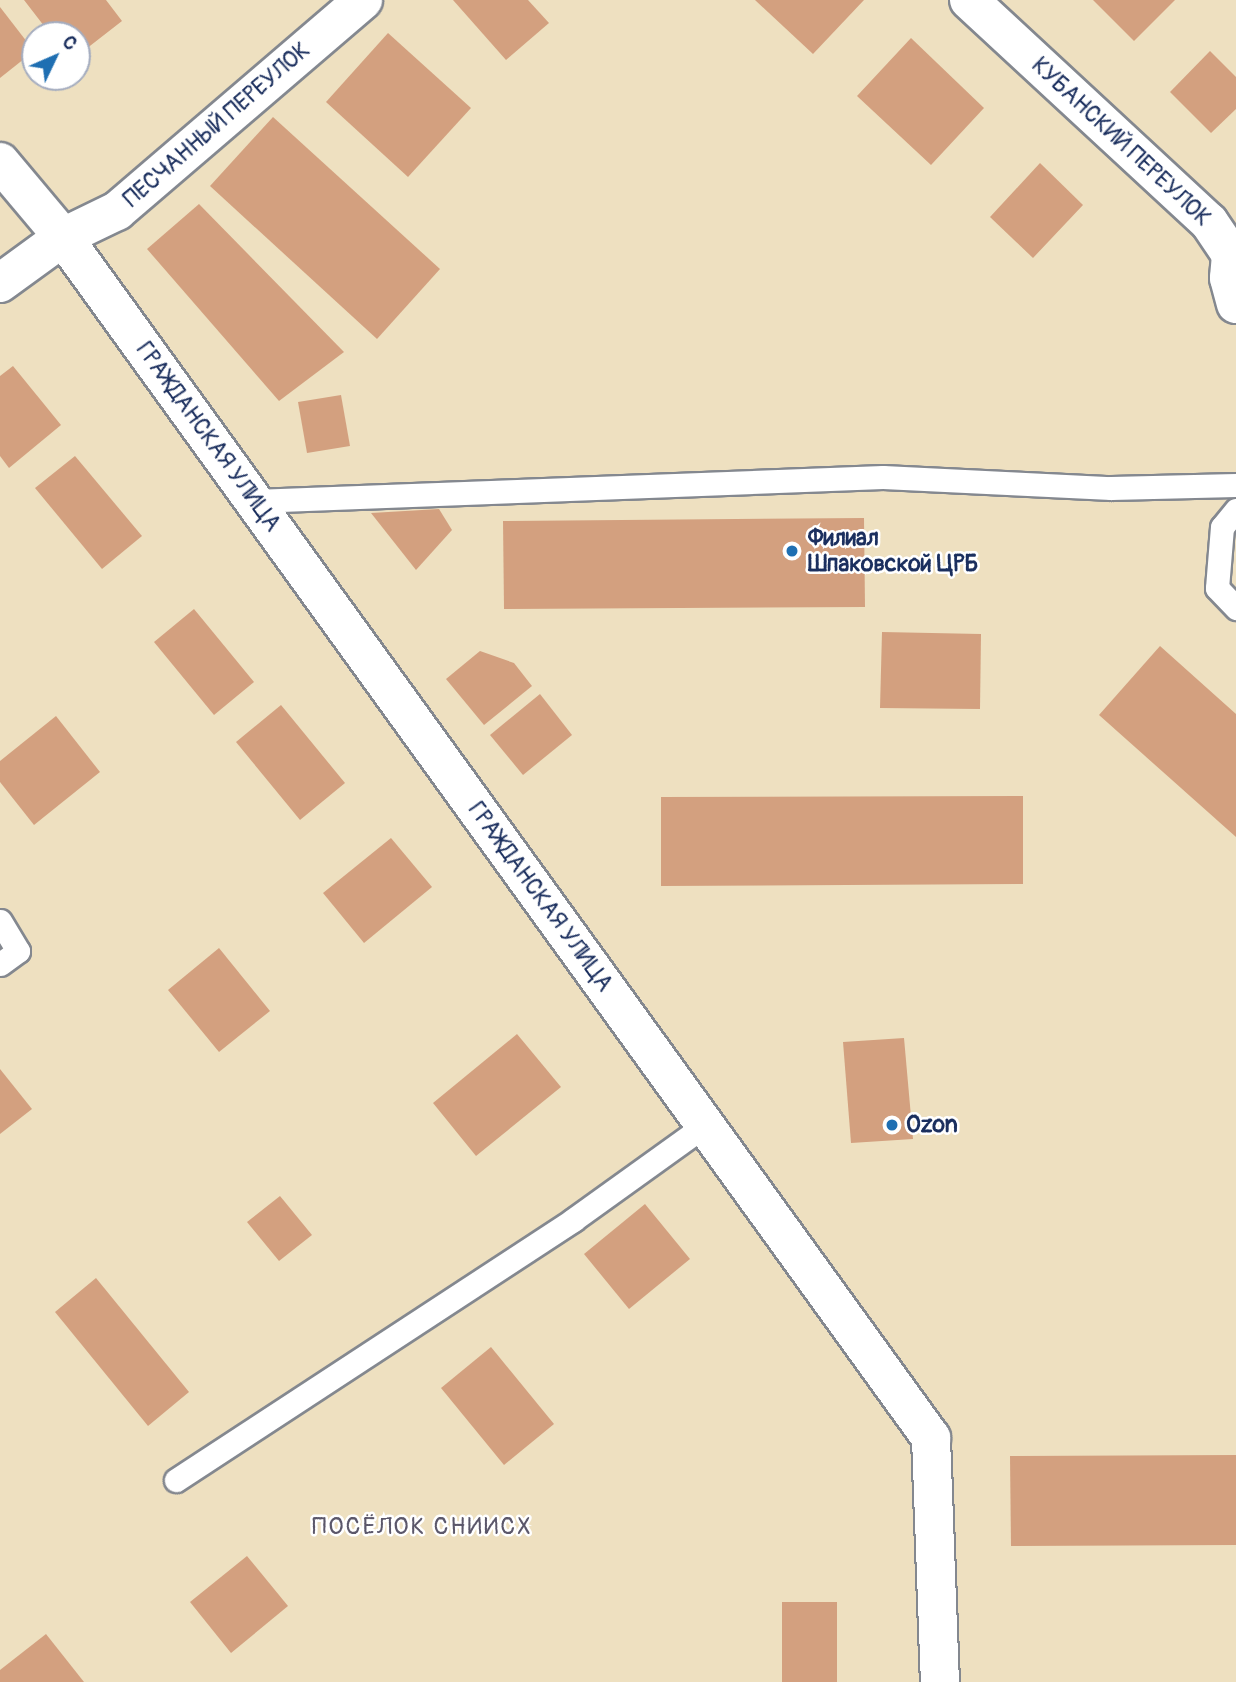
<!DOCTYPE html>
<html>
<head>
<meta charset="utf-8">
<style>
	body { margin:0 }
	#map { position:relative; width:1236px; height:1682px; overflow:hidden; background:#eee0c0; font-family:Pangolin,sans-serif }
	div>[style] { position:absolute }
	.building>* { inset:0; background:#d3a07f }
	.roads { filter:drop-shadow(2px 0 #84888f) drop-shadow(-2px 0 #84888f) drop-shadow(0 2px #84888f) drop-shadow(0 -2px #84888f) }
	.service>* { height:23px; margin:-11.5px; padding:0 11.5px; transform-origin:11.5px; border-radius:11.5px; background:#fff }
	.minor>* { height:38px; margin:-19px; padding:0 19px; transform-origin:19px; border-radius:19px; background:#fff }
	.dots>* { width:19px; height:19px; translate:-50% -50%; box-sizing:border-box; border:4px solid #fff; border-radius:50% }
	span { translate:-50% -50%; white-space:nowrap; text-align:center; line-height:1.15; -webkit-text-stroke:5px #fff; paint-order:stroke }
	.street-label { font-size:23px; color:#1b2f5e }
	.poi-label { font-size:23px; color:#1b2f5e; font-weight:700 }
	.left { translate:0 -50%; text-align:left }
	.neighbourhood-label { font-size:24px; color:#5b576a; letter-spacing:2px }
	.north { position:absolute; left:21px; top:21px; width:70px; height:70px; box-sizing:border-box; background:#fff; border:2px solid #a4acbf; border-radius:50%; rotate:46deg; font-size:19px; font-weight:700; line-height:28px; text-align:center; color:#1b2f5e }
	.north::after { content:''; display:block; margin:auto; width:24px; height:32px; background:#1f6fb2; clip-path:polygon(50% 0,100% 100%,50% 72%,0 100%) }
</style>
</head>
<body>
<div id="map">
	<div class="building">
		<i style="clip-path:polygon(24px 0,106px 0,122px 21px,77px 56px,77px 35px,51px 35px)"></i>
		<i style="clip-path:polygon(453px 0,528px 0,549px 23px,506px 60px)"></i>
		<i style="clip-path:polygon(755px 0,864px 0,813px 54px)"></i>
		<i style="clip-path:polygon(1093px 0,1175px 0,1134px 41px)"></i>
		<i style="clip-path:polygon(0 7px,34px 51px,0 78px)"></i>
		<i style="clip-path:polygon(388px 33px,471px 108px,408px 177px,326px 102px)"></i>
		<i style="clip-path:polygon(911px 38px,984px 108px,931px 165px,857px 96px)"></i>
		<i style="clip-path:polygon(1210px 51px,1236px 77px,1236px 109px,1211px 133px,1170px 92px)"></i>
		<i style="clip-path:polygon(273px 117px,440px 269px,377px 339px,210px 186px)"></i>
		<i style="clip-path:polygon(1040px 163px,1083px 205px,1033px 258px,990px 217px)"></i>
		<i style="clip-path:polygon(199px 204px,344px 352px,279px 401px,147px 249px)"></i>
		<i style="clip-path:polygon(13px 366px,61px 425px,9px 468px,0 456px,0 376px)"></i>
		<i style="clip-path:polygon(341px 395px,350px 446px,307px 453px,298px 402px)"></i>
		<i style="clip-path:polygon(75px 456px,142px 536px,102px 569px,35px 488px)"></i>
		<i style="clip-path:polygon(439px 509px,452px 530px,416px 570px,371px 513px)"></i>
		<i style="clip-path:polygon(864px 518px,865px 607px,504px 609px,503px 521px)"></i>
		<i style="clip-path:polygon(194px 609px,254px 682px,214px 715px,154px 642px)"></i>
		<i style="clip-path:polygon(882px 632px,981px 634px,980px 709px,880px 708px)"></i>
		<i style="clip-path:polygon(1160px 646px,1236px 714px,1236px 837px,1099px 715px)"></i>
		<i style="clip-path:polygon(480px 651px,514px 663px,532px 686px,484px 725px,446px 679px)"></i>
		<i style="clip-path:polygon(540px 694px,572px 735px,523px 775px,490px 735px)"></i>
		<i style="clip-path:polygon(281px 705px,345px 783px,300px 820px,236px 742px)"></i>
		<i style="clip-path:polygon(56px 716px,100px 772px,34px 825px,0 782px,0 761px)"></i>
		<i style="clip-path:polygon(1023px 796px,1023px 884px,661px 886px,661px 797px)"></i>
		<i style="clip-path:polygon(391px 838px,432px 887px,364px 943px,323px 893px)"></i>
		<i style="clip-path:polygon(219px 948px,270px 1011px,219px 1052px,168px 990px)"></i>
		<i style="clip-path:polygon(517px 1034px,561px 1087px,476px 1156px,433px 1103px)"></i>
		<i style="clip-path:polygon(904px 1038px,913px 1139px,851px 1143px,843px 1042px)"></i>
		<i style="clip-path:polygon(0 1069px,32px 1109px,0 1134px)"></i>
		<i style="clip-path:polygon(280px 1196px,312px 1235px,279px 1261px,247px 1222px)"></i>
		<i style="clip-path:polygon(645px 1204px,690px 1259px,629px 1309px,584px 1254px)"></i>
		<i style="clip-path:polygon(96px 1278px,189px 1392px,148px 1426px,55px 1312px)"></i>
		<i style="clip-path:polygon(491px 1347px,554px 1424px,504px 1465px,441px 1388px)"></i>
		<i style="clip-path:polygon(1236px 1455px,1236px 1545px,1011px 1546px,1010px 1456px)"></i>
		<i style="clip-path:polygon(247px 1556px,288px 1606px,231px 1653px,190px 1602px)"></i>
		<i style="clip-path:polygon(782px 1602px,837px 1602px,837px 1682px,782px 1682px)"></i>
		<i style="clip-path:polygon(46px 1634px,84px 1682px,0 1682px,0 1670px)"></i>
	</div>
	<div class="roads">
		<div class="service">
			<i style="left:254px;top:501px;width:629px;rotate:-2.19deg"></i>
			<i style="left:883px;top:477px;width:228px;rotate:2.8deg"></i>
			<i style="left:1111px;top:488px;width:125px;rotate:-1.4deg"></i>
			<i style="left:1236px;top:510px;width:22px;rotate:129deg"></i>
			<i style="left:1222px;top:527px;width:61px;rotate:94.7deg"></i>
			<i style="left:1217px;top:588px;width:28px;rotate:46deg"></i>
			<i style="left:0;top:921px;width:35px;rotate:59deg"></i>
			<i style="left:18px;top:951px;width:22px;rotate:144deg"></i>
			<i style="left:176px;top:1480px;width:475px;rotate:-33.2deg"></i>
			<i style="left:573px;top:1220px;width:163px;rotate:-35.7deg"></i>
		</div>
		<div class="minor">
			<i style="left:969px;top:0;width:327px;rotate:42.8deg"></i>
			<i style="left:1209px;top:222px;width:40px;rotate:56deg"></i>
			<i style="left:1231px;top:255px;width:23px;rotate:95deg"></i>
			<i style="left:1229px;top:278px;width:27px;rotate:75deg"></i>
			<i style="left:0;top:162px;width:98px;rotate:50deg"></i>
			<i style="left:63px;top:237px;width:1482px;rotate:54.14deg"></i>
			<i style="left:931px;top:1438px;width:244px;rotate:87.9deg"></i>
			<i style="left:0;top:283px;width:78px;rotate:-36.1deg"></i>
			<i style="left:63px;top:237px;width:60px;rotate:-25.7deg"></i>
			<i style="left:117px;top:211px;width:324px;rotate:-40.6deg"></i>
		</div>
	</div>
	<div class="dots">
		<i style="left:792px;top:551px;background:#1f6fb2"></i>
		<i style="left:892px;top:1125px;background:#1f6fb2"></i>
	</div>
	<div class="street-label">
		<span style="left:217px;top:125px;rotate:-41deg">ПЕСЧАННЫЙ ПЕРЕУЛОК</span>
		<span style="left:1121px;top:142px;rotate:43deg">КУБАНСКИЙ ПЕРЕУЛОК</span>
		<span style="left:208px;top:437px;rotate:54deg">ГРАЖДАНСКАЯ УЛИЦА</span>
		<span style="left:540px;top:897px;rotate:54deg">ГРАЖДАНСКАЯ УЛИЦА</span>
	</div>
	<div class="poi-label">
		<span class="left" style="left:808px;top:551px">Филиал<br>Шпаковской ЦРБ</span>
		<span class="left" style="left:906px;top:1125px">Ozon</span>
	</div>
	<div class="neighbourhood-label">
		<span style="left:422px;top:1527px">ПОСЁЛОК СНИИСХ</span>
	</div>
	<div class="north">С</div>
</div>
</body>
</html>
